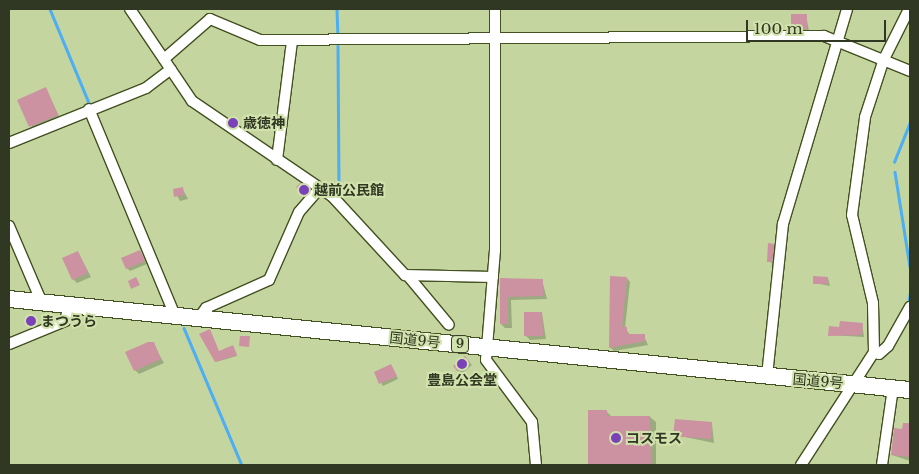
<!DOCTYPE html>
<html>
<head>
<meta charset="utf-8">
<style>
	body { margin:0 }
	#map { position:relative; width:919px; height:474px; overflow:hidden; background:#c4d5a0; font-family:"Libre Baskerville","Noto Sans JP",serif }
	div>[style] { position:absolute }
	.shadow>* { inset:0; background:#0003 }
	.stream>* { height:2.5px; margin:-1.25px; padding:0 1.25px; transform-origin:1.25px; border-radius:1.25px; background:#4daef2 }
	.building>* { inset:0; background:#cc92a1 }
	.roads { filter:drop-shadow(1px 0 #435020) drop-shadow(-1px 0 #435020) drop-shadow(0 1px #435020) drop-shadow(0 -1px #435020) }
	.minor>* { height:10px; margin:-5px; padding:0 5px; transform-origin:5px; border-radius:5px; background:#fff }
	.trunk>* { height:16px; margin:-8px; padding:0 8px; transform-origin:8px; border-radius:8px; background:#fff }
	.dots>* { width:14px; height:14px; translate:-50% -50%; box-sizing:border-box; border:2px solid #d1e2ad; border-radius:50% }
	span { translate:-50% -50%; white-space:nowrap; text-align:center; line-height:1.15; -webkit-text-stroke:4px #d1e2ad; paint-order:stroke }
	.shield-label span { padding:1px 4px; background:#d1e2ad; border:1px solid; border-radius:4px; -webkit-text-stroke-width:0 }
	.shield-label { font-size:12px; color:#303722; font-weight:700 }
	.poi-label { font-size:14px; color:#303722; font-weight:700 }
	.left { translate:0 -50%; text-align:left }
	.street-label { font-size:14px; color:#303722 }
	.frame { position:absolute; inset:0; border:10px solid #303722; pointer-events:none }
	.scale { position:absolute; left:746px; top:20px; width:140px; height:22px; box-sizing:border-box; border:2px solid #303722; border-top:0; padding-left:6px; font-size:15px; line-height:18px; white-space:nowrap; color:#303722; -webkit-text-stroke:4px #d1e2ad; paint-order:stroke }
</style>
</head>
<body>
<div id="map">
	<div class="shadow">
		<i style="clip-path:polygon(806px 15px,809px 31px,795px 31px,792px 29px)"></i>
		<i style="clip-path:polygon(46px 89px,60px 118px,33px 129px,19px 100px)"></i>
		<i style="clip-path:polygon(182px 188px,188px 199px,180px 201px,174px 190px)"></i>
		<i style="clip-path:polygon(773px 245px,776px 248px,774px 264px,768px 261px)"></i>
		<i style="clip-path:polygon(140px 251px,147px 264px,130px 271px,127px 268px)"></i>
		<i style="clip-path:polygon(78px 252px,91px 277px,77px 283px,73px 279px)"></i>
		<i style="clip-path:polygon(627px 278px,630px 282px,625px 328px,630px 335px,644px 336px,648px 345px,614px 351px,610px 347px)"></i>
		<i style="clip-path:polygon(828px 278px,830px 286px,814px 283px)"></i>
		<i style="clip-path:polygon(501px 279px,542px 280px,547px 299px,511px 300px,512px 328px,505px 328px,501px 324px)"></i>
		<i style="clip-path:polygon(542px 313px,546px 339px,530px 340px,526px 336px)"></i>
		<i style="clip-path:polygon(862px 324px,864px 337px,830px 335px,841px 328px)"></i>
		<i style="clip-path:polygon(153px 344px,164px 363px,139px 374px,135px 370px)"></i>
		<i style="clip-path:polygon(233px 347px,237px 356px,216px 362px,219px 352px)"></i>
		<i style="clip-path:polygon(465px 358px,472px 365px,462px 374px,455px 366px)"></i>
		<i style="clip-path:polygon(391px 365px,398px 379px,383px 386px,375px 372px)"></i>
		<i style="clip-path:polygon(589px 411px,606px 411px,612px 417px,650px 417px,656px 422px,656px 465px,589px 465px)"></i>
		<i style="clip-path:polygon(712px 424px,714px 443px,675px 435px)"></i>
		<i style="clip-path:polygon(904px 424px,910px 425px,910px 461px,892px 455px)"></i>
	</div>
	<div class="stream">
		<i style="left:50px;top:9px;width:104px;rotate:67.4deg"></i>
		<i style="left:337px;top:9px;width:25px;rotate:88deg"></i>
		<i style="left:338px;top:46px;width:149px;rotate:89.6deg"></i>
		<i style="left:894px;top:162px;width:43px;rotate:-68.2deg"></i>
		<i style="left:895px;top:172px;width:96px;rotate:81deg"></i>
		<i style="left:908px;top:305px;width:12px;rotate:-81deg"></i>
		<i style="left:184px;top:328px;width:149px;rotate:67.1deg"></i>
	</div>
	<div class="building">
		<i style="clip-path:polygon(791px 14px,807px 14px,807px 29px,791px 29px)"></i>
		<i style="clip-path:polygon(46px 87px,58px 115px,29px 127px,17px 100px)"></i>
		<i style="clip-path:polygon(300px 183px,309px 190px,304px 195px,296px 187px)"></i>
		<i style="clip-path:polygon(183px 187px,184px 195px,174px 197px,173px 189px)"></i>
		<i style="clip-path:polygon(768px 243px,774px 244px,772px 262px,767px 262px)"></i>
		<i style="clip-path:polygon(140px 250px,145px 261px,126px 269px,121px 258px)"></i>
		<i style="clip-path:polygon(78px 251px,88px 273px,72px 280px,62px 258px)"></i>
		<i style="clip-path:polygon(610px 276px,627px 277px,622px 326px,627px 327px,627px 334px,645px 334px,645px 341px,609px 348px)"></i>
		<i style="clip-path:polygon(813px 276px,828px 277px,828px 284px,813px 284px)"></i>
		<i style="clip-path:polygon(136px 277px,140px 285px,131px 289px,128px 281px)"></i>
		<i style="clip-path:polygon(500px 278px,543px 279px,543px 296px,508px 297px,508px 324px,500px 324px)"></i>
		<i style="clip-path:polygon(524px 312px,542px 312px,543px 336px,524px 336px)"></i>
		<i style="clip-path:polygon(840px 321px,863px 323px,862px 335px,828px 336px,829px 326px,839px 327px)"></i>
		<i style="clip-path:polygon(210px 329px,219px 351px,233px 345px,237px 355px,215px 362px,199px 334px)"></i>
		<i style="clip-path:polygon(240px 336px,250px 336px,249px 347px,239px 346px)"></i>
		<i style="clip-path:polygon(148px 342px,154px 342px,161px 359px,134px 371px,125px 352px)"></i>
		<i style="clip-path:polygon(465px 356px,470px 362px,458px 372px,453px 366px)"></i>
		<i style="clip-path:polygon(391px 364px,397px 376px,379px 384px,374px 372px)"></i>
		<i style="clip-path:polygon(588px 410px,607px 410px,607px 416px,650px 416px,651px 465px,588px 465px)"></i>
		<i style="clip-path:polygon(675px 419px,712px 422px,711px 439px,673px 436px)"></i>
		<i style="clip-path:polygon(903px 423px,910px 423px,910px 457px,891px 455px,894px 428px,902px 429px)"></i>
	</div>
	<div class="roads">
		<div class="minor">
			<i style="left:130px;top:9px;width:111px;rotate:56deg"></i>
			<i style="left:192px;top:101px;width:169px;rotate:34.2deg"></i>
			<i style="left:332px;top:196px;width:108px;rotate:47.3deg"></i>
			<i style="left:405px;top:275px;width:88px;rotate:1.3deg"></i>
			<i style="left:495px;top:9px;width:241px;rotate:90deg"></i>
			<i style="left:495px;top:250px;width:110px;rotate:94.7deg"></i>
			<i style="left:486px;top:360px;width:77px;rotate:53.4deg"></i>
			<i style="left:532px;top:422px;width:43px;rotate:84.7deg"></i>
			<i style="left:164px;top:59px;width:61px;rotate:-41deg"></i>
			<i style="left:210px;top:19px;width:54px;rotate:22.8deg"></i>
			<i style="left:260px;top:40px;width:564px;rotate:-0.41deg"></i>
			<i style="left:824px;top:36px;width:93px;rotate:22.1deg"></i>
			<i style="left:89px;top:109px;width:224px;rotate:67.4deg"></i>
			<i style="left:9px;top:143px;width:148px;rotate:-21.9deg"></i>
			<i style="left:146px;top:88px;width:31px;rotate:-37deg"></i>
			<i style="left:277px;top:160px;width:120px;rotate:-82.8deg"></i>
			<i style="left:9px;top:226px;width:84px;rotate:66.8deg"></i>
			<i style="left:409px;top:277px;width:62px;rotate:50.2deg"></i>
			<i style="left:198px;top:319px;width:14px;rotate:-54deg"></i>
			<i style="left:206px;top:308px;width:69px;rotate:-24deg"></i>
			<i style="left:269px;top:280px;width:74px;rotate:-66.2deg"></i>
			<i style="left:299px;top:212px;width:32px;rotate:-49deg"></i>
			<i style="left:9px;top:344px;width:61px;rotate:-22.3deg"></i>
			<i style="left:65px;top:321px;width:16px;rotate:-76deg"></i>
			<i style="left:874px;top:352px;width:5px;rotate:22deg"></i>
			<i style="left:879px;top:354px;width:12px;rotate:-42deg"></i>
			<i style="left:888px;top:346px;width:45px;rotate:-60.6deg"></i>
			<i style="left:767px;top:376px;width:153px;rotate:-84deg"></i>
			<i style="left:783px;top:224px;width:224px;rotate:-73.4deg"></i>
			<i style="left:801px;top:465px;width:135px;rotate:-57.1deg"></i>
			<i style="left:874px;top:352px;width:49px;rotate:-91.2deg"></i>
			<i style="left:873px;top:303px;width:90px;rotate:-103.4deg"></i>
			<i style="left:852px;top:215px;width:99px;rotate:-82.4deg"></i>
			<i style="left:865px;top:117px;width:61px;rotate:-71.9deg"></i>
			<i style="left:884px;top:59px;width:56px;rotate:-63.4deg"></i>
			<i style="left:882px;top:465px;width:78px;rotate:-81.9deg"></i>
		</div>
		<div class="trunk">
			<i style="left:9px;top:299px;width:906px;rotate:5.77deg"></i>
		</div>
	</div>
	<div class="dots">
		<i style="left:233px;top:123px;background:#7a41b8"></i>
		<i style="left:304px;top:190px;background:#7a41b8"></i>
		<i style="left:31px;top:321px;background:#7a41b8"></i>
		<i style="left:462px;top:364px;background:#7a41b8"></i>
		<i style="left:616px;top:438px;background:#7a41b8"></i>
	</div>
	<div class="shield-label">
		<span style="left:460px;top:344px">9</span>
	</div>
	<div class="poi-label">
		<span class="left" style="left:243px;top:123px">歳徳神</span>
		<span class="left" style="left:314px;top:190px">越前公民館</span>
		<span class="left" style="left:41px;top:321px">まつうら</span>
		<span style="left:462px;top:380px">豊島公会堂</span>
		<span class="left" style="left:626px;top:438px">コスモス</span>
	</div>
	<div class="street-label">
		<span style="left:415px;top:340px;rotate:6deg">国道9号</span>
		<span style="left:818px;top:381px;rotate:5deg">国道9号</span>
	</div>
	<div class="frame"></div>
	<div class="scale">100 m</div>
</div>
</body>
</html>
